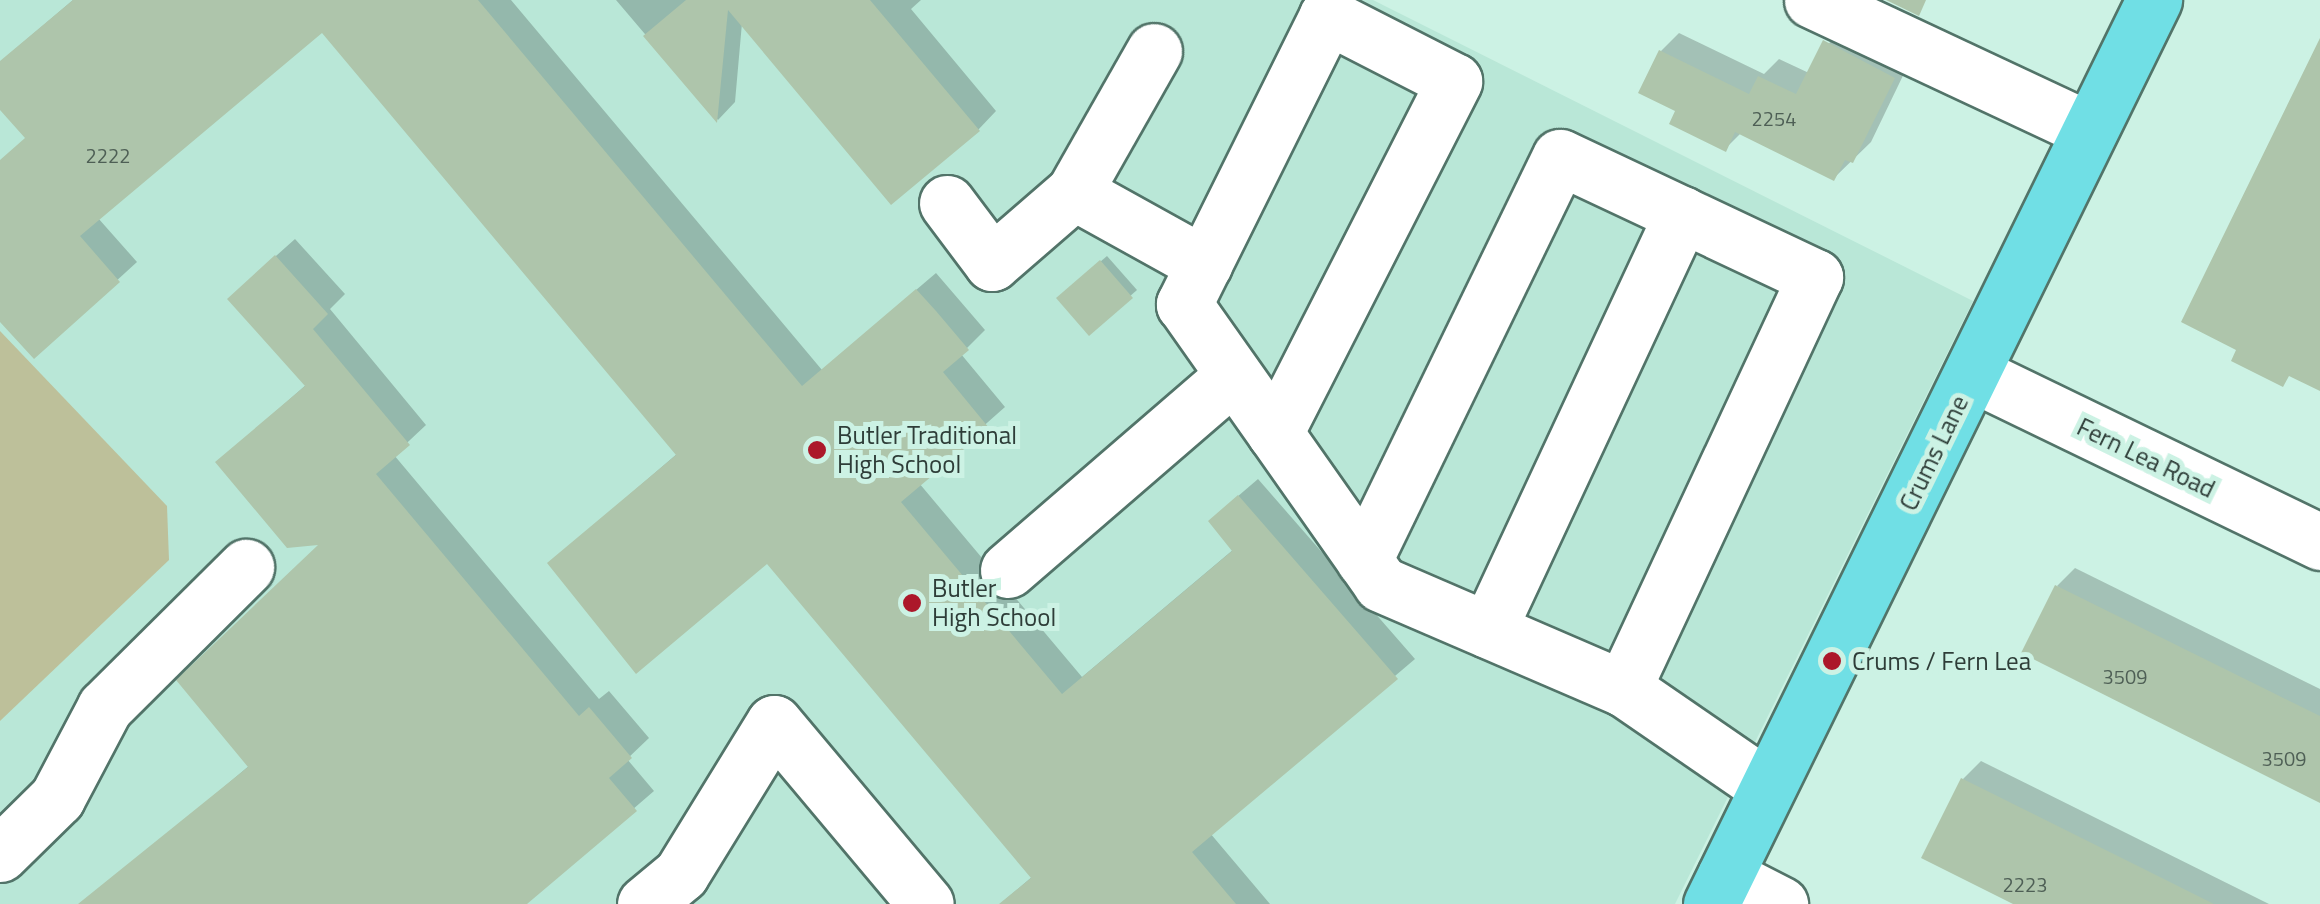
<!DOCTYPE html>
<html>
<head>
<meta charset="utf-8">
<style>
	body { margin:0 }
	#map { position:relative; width:2320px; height:904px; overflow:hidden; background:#ccf2e4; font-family:"Titillium Web",sans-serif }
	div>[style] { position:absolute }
	.built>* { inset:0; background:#b9e7d7 }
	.green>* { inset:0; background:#bdc09a }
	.shadow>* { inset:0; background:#0003 }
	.building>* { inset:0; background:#aec5ab }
	.roads { filter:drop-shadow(2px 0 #527469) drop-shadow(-2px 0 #527469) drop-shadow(0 2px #527469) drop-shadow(0 -2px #527469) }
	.minor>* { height:55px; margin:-27.5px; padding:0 27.5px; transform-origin:27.5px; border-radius:27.5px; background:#fff }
	.major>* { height:55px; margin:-27.5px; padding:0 27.5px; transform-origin:27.5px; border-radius:27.5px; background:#70dfe5 }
	.dots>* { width:28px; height:28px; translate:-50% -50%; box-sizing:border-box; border:5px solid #ccf2e4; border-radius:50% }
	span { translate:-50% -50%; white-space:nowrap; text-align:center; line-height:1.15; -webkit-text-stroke:10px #ccf2e4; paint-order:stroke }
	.number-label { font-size:20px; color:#4e5f55 }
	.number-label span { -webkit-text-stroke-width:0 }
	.poi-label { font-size:25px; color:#2e3d38 }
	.left { translate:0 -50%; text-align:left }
	.street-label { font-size:25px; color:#2e3d38 }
</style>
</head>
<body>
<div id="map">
	<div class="built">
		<i style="clip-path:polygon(0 0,1373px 0,1973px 301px,1675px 904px,0 904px)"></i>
	</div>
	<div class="green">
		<i style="clip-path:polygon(0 331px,167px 506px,169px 560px,0 721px)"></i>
	</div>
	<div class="shadow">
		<i style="clip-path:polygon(73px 0,511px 0,822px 370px,936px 273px,985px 330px,961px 354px,1005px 407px,919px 483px,1082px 677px,1234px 549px,1230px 503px,1258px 479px,1415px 659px,1210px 833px,1270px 904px,1000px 904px,1033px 876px,768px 560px,550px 563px,678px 453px,323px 29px,98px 218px,137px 262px,34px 356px,0 318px,0 162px,27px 137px,0 106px,0 62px)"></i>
		<i style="clip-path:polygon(616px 0,921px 0,911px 9px,996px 111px,978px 130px,742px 23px,735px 102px,718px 120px)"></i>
		<i style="clip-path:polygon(1843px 23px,1911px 59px,1871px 142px,1834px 178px,1742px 132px,1725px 149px,1679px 110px,1661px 51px,1679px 33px,1764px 74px,1779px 59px,1809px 73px)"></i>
		<i style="clip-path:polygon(295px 239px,345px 294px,330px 309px,426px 425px,394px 455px,599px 699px,609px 691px,649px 738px,627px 759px,654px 791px,523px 904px,85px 904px,250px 765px,324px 543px,218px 462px,307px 384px,249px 280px)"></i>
		<i style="clip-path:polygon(1107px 256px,1137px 290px,1089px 332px,1065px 292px)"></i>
		<i style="clip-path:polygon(2075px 568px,2320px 689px,2320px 775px,2057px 586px)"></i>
		<i style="clip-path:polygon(1981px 761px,2269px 904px,2019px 904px,1963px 779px)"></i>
	</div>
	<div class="building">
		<i style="clip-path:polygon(73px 0,478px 0,802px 386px,916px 289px,936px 311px,969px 350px,943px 372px,989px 428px,901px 502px,1062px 694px,1232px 551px,1208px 521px,1238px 495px,1398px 679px,1192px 852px,1236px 904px,999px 904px,1031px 878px,767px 564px,636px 674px,547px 563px,676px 455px,322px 33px,80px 236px,120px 282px,34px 359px,0 322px,0 160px,25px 138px,0 110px,0 61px)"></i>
		<i style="clip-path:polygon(686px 0,870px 0,980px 131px,891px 205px,728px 10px,717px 123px,643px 36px)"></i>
		<i style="clip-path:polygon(1886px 0,1926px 0,1919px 16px)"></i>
		<i style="clip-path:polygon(2320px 38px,2320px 391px,2289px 376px,2283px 387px,2231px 361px,2236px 350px,2181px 322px)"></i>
		<i style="clip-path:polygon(1823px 40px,1895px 78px,1853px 163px,1845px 160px,1834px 181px,1735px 132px,1726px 152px,1669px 124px,1675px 111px,1638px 93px,1659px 50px,1749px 94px,1758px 76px,1796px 94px)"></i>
		<i style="clip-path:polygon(275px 255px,328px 314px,313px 329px,410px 445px,376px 474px,579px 716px,589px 707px,632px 758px,609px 778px,637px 811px,527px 904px,78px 904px,248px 767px,176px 680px,318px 545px,287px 548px,215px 462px,305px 386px,227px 299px)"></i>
		<i style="clip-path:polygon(1100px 260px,1133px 298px,1089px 336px,1056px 298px)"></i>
		<i style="clip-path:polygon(2055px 585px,2320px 716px,2320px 803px,2021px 653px)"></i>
		<i style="clip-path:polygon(1961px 778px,2214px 904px,2013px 904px,1921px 858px)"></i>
	</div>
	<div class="roads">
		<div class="minor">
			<i style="left:1812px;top:0;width:306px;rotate:25.1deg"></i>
			<i style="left:1074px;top:192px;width:149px;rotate:29deg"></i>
			<i style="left:947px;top:203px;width:75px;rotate:53.1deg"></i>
			<i style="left:992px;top:263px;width:108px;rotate:-40.9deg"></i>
			<i style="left:1074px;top:192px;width:162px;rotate:-60.4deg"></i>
			<i style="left:1973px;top:374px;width:386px;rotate:25.8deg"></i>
			<i style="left:1275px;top:433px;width:395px;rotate:-63deg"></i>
			<i style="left:1454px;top:81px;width:143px;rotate:-152.9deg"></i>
			<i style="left:1327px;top:16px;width:322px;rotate:116.4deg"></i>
			<i style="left:1184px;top:304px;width:158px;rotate:54.8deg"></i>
			<i style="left:1275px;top:433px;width:184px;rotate:54.9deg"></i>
			<i style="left:1381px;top:584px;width:263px;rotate:23.3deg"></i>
			<i style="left:1623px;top:688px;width:175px;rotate:34.5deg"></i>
			<i style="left:1364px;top:560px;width:448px;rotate:-64.1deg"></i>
			<i style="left:1560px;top:157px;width:282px;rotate:25.2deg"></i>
			<i style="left:1815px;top:277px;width:454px;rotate:115deg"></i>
			<i style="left:1008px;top:570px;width:298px;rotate:-40.8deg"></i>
			<i style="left:1488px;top:630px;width:459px;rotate:-65deg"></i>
			<i style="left:0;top:854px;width:80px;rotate:-44.5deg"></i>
			<i style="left:57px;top:798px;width:103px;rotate:-62.2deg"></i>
			<i style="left:105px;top:707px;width:199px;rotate:-44.8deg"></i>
			<i style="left:1725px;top:876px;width:62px;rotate:27deg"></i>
			<i style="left:645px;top:904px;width:47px;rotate:-39.8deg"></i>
			<i style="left:681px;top:874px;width:177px;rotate:-58.4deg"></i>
			<i style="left:774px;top:723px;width:236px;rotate:50deg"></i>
		</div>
		<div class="major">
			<i style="left:1711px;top:904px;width:1007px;rotate:-63.89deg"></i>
		</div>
	</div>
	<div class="dots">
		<i style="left:817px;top:450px;background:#ac182a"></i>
		<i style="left:912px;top:603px;background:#ac182a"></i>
		<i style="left:1832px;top:661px;background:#ac182a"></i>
	</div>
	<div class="number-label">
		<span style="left:1774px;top:118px">2254</span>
		<span style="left:108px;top:155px">2222</span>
		<span style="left:2125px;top:676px">3509</span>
		<span style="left:2284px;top:758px">3509</span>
		<span style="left:2025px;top:884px">2223</span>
	</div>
	<div class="poi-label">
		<span class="left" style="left:837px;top:450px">Butler Traditional<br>High School</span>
		<span class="left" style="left:932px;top:603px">Butler<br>High School</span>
		<span class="left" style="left:1852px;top:661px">Crums / Fern Lea</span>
	</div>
	<div class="street-label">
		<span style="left:1934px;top:453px;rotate:-64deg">Crums Lane</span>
		<span style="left:2146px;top:458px;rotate:26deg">Fern Lea Road</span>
	</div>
</div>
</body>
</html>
